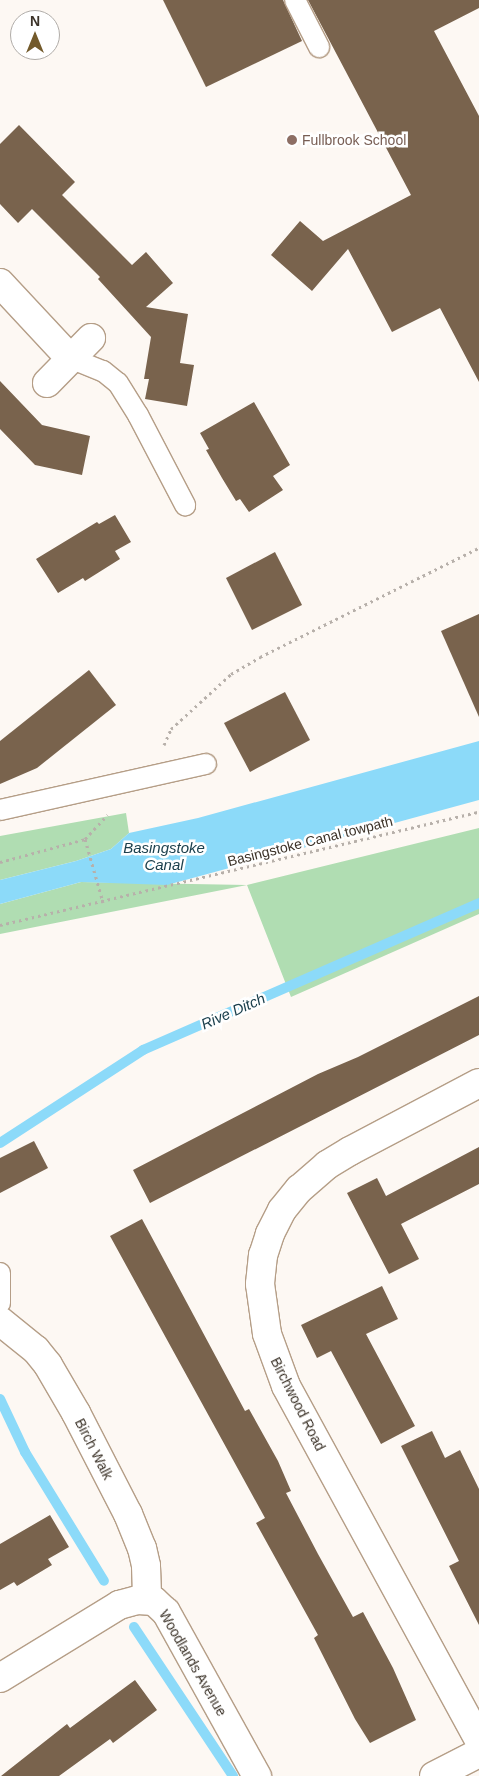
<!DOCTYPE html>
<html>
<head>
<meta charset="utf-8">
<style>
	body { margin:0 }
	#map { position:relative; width:479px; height:1776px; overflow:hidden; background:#fdf8f3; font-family:Helvetica,sans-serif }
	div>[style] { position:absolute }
	.green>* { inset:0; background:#b0ddb2 }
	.water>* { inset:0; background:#8cdaf9 }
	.stream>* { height:10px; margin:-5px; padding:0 5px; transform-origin:5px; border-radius:5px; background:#8cdaf9 }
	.building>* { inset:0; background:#79634d }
	.path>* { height:3px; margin-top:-1.5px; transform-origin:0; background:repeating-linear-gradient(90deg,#b7b0aa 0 2.5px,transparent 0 6.5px) }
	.roads { filter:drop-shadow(1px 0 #b59e87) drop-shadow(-1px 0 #b59e87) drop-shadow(0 1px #b59e87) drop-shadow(0 -1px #b59e87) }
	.lane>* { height:20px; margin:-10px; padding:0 10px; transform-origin:10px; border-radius:10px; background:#fff }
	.street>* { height:28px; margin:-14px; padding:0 14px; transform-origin:14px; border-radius:14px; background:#fff }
	.dots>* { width:14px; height:14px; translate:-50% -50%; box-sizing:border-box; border:2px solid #fff; border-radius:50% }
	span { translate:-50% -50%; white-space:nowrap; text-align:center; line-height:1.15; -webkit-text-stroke:5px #fff; paint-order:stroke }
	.education-label { font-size:14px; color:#785e54 }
	.left { translate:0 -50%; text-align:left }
	.street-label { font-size:14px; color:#3c3329 }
	.water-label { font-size:15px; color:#1c404d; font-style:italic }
	.north { position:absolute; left:10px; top:10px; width:50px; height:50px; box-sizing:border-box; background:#fff; border:1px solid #b1ada9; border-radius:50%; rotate:0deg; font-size:14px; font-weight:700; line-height:20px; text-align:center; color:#3c3329 }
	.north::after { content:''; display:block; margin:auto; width:18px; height:22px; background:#735a2b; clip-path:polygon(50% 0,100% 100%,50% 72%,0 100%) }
</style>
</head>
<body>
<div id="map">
	<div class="green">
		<i style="clip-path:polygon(126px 813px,129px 833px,111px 849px,76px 861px,0 880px,0 836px)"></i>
		<i style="clip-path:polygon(479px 828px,479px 914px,291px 997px,247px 885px,0 934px,0 904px,81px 882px,247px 885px)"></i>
	</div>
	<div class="water">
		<i style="clip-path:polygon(479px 741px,479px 800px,167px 885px,81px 882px,0 904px,0 880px,76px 861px,111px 849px,129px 833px,198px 818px)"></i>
	</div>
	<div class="stream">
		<i style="left:0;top:1143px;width:171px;rotate:-33deg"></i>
		<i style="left:143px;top:1050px;width:367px;rotate:-23.6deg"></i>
		<i style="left:0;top:1399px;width:59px;rotate:64.7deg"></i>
		<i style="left:25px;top:1452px;width:151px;rotate:58.5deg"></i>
		<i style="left:134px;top:1627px;width:179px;rotate:56.4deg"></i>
	</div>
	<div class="building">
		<i style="clip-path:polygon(163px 0,283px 0,302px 41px,206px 87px)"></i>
		<i style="clip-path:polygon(308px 0,479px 0,479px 8px,434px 31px,479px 116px,479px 382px,440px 308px,392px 332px,348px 249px,312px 291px,271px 255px,300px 221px,323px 241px,411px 195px)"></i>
		<i style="clip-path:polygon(19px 125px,75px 182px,62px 195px,132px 265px,146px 252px,173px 283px,146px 307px,188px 314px,180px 363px,194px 365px,187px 406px,145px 399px,149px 379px,144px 379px,151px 337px,98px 279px,100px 277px,32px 209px,18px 223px,0 204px,0 144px)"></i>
		<i style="clip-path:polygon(0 381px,42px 425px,90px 436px,82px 475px,35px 465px,0 429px)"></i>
		<i style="clip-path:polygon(254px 402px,290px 465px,273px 476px,283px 490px,249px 512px,240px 499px,236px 501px,222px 478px,206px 450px,209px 449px,200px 433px)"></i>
		<i style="clip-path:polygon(115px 515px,131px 542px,115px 551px,120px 559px,85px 581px,83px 578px,58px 593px,36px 559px,97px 522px,99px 524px)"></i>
		<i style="clip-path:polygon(275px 552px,302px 605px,252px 630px,226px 578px)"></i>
		<i style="clip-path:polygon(479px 614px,479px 717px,441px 631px)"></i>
		<i style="clip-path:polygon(89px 670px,116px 705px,37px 768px,0 784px,0 741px)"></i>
		<i style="clip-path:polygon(285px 692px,310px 740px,250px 772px,224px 723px)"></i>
		<i style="clip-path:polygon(479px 996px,479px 1035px,150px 1203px,133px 1170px,318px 1074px,358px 1057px)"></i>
		<i style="clip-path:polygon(34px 1141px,48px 1168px,0 1193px,0 1158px)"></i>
		<i style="clip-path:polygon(479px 1147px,479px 1184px,401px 1224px,419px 1259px,389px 1274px,347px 1193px,377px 1178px,386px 1196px)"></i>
		<i style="clip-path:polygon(142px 1219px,245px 1411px,249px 1409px,278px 1461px,291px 1491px,286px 1493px,318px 1554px,353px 1617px,363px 1612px,393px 1668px,416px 1720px,370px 1743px,355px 1719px,314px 1638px,318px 1635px,256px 1523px,265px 1518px,110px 1236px)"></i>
		<i style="clip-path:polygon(382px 1286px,398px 1319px,366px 1334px,415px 1426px,381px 1444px,331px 1351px,317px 1358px,301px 1325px)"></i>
		<i style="clip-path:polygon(432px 1431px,445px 1458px,460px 1450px,479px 1489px,479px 1625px,449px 1566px,459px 1561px,401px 1446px)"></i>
		<i style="clip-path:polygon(50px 1515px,69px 1547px,48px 1559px,52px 1565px,17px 1586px,14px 1582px,0 1590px,0 1544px)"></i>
		<i style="clip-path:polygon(135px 1680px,157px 1710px,113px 1743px,110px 1739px,59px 1776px,1px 1776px,67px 1724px,70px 1728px)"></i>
	</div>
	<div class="path">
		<i style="left:164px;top:745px;width:17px;rotate:-66deg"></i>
		<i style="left:171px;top:729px;width:81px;rotate:-42.5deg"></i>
		<i style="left:231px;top:674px;width:34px;rotate:-30deg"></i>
		<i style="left:260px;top:657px;width:245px;rotate:-26.5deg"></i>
		<i style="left:85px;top:839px;width:66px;rotate:74.1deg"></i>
		<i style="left:0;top:862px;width:88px;rotate:-15.1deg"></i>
		<i style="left:85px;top:839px;width:33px;rotate:-47deg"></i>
		<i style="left:0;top:925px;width:492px;rotate:-13.3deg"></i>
	</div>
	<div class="roads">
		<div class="lane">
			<i style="left:295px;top:0;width:53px;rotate:62.9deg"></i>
			<i style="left:70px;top:358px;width:35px;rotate:22deg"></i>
			<i style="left:103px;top:371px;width:19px;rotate:39deg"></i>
			<i style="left:118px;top:383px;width:38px;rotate:58deg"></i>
			<i style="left:138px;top:415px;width:102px;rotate:62.4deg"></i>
			<i style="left:0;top:810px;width:211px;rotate:-12.6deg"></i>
			<i style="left:0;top:1273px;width:30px;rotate:90deg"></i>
		</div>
		<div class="street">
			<i style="left:0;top:283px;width:103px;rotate:47deg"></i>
			<i style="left:47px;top:383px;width:63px;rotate:-45.6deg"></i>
			<i style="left:479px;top:1083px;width:146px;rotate:152.2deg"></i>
			<i style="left:350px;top:1151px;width:27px;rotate:149deg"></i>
			<i style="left:327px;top:1165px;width:37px;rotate:139deg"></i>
			<i style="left:299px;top:1189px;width:27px;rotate:129deg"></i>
			<i style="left:282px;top:1210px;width:27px;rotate:117deg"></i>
			<i style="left:270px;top:1234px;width:22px;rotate:108deg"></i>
			<i style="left:263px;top:1255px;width:29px;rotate:96deg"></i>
			<i style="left:260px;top:1284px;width:50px;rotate:82deg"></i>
			<i style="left:267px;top:1334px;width:55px;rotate:69.9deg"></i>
			<i style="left:286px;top:1386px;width:403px;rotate:61.4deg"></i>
			<i style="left:0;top:1321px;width:46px;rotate:38.9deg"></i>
			<i style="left:36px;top:1350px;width:19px;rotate:51deg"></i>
			<i style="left:48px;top:1365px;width:56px;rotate:59.7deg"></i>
			<i style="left:76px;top:1413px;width:114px;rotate:62.8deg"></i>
			<i style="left:128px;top:1514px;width:37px;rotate:68deg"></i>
			<i style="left:142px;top:1548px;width:18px;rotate:77deg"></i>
			<i style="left:146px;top:1566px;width:34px;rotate:88deg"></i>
			<i style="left:0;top:1678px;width:140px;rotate:-31.5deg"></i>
			<i style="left:119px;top:1605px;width:20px;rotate:-15deg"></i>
			<i style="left:138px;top:1600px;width:16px;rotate:4deg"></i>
			<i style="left:154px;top:1601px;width:16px;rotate:43deg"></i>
			<i style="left:166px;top:1612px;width:188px;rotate:61deg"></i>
			<i style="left:434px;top:1776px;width:51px;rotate:-27.1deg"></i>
		</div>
	</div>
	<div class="dots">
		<i style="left:292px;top:140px;background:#8d6e63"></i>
	</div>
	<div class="education-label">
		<span class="left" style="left:302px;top:140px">Fullbrook School</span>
	</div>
	<div class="street-label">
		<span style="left:310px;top:841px;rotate:-14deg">Basingstoke Canal towpath</span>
		<span style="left:298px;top:1404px;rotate:63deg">Birchwood Road</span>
		<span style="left:94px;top:1449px;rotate:63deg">Birch Walk</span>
		<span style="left:193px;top:1663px;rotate:60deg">Woodlands Avenue</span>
	</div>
	<div class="water-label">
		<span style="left:164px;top:856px">Basingstoke<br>Canal</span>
		<span style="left:233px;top:1011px;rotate:-24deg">Rive Ditch</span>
	</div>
	<div class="north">N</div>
</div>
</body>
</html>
